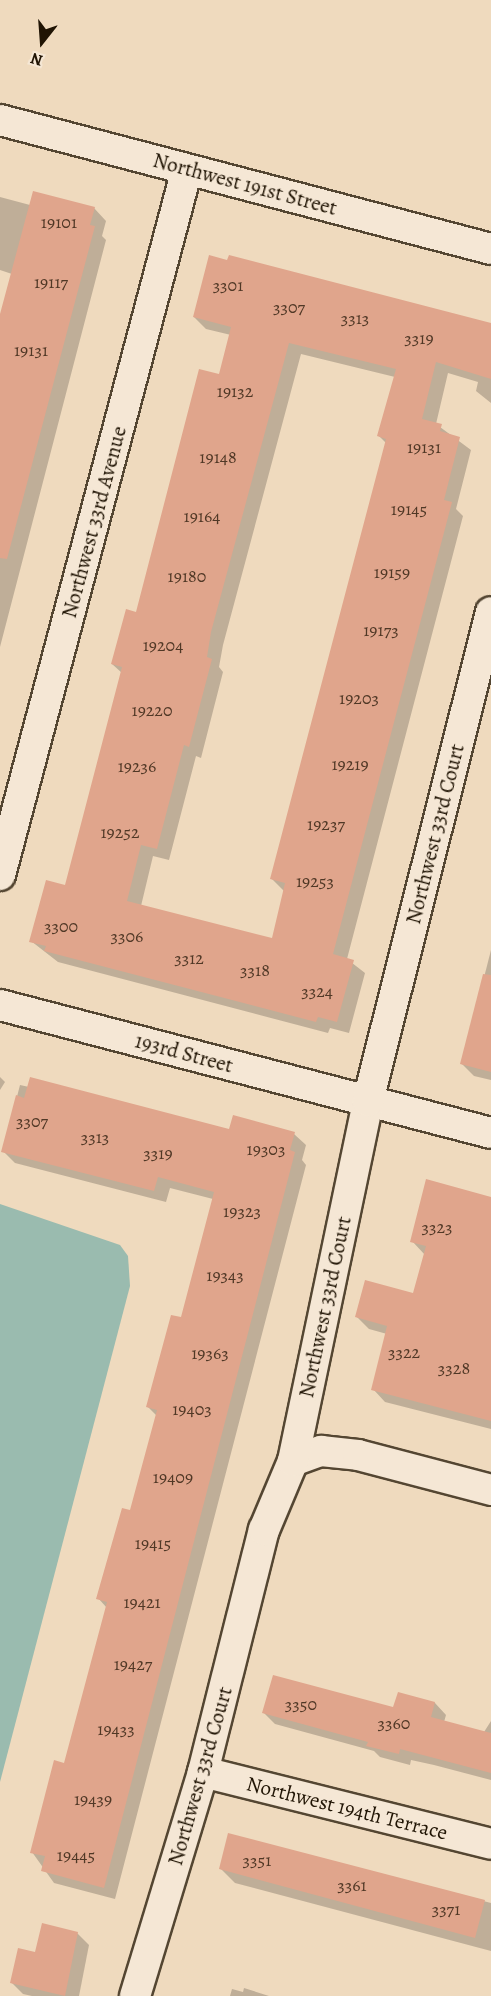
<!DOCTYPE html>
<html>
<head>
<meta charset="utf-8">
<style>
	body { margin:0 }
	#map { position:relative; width:491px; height:1996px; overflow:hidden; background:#efdabe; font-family:Alegreya,serif }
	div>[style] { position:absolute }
	.water>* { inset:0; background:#9abbaf }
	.shadow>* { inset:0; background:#0003 }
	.building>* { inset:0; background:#e0a58c }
	.roads { filter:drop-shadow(2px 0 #544632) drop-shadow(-2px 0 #544632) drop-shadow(0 2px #544632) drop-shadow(0 -2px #544632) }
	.minor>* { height:30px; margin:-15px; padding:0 15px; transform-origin:15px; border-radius:15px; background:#f5e7d5 }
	span { translate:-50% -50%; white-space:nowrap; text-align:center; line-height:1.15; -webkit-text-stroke:4.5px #f5e7d5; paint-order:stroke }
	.number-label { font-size:18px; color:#503826 }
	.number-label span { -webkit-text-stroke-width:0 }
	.street-label { font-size:21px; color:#201404 }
	.north { position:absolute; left:12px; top:12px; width:60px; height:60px; -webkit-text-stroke:4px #f5e7d5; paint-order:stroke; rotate:197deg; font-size:16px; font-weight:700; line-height:24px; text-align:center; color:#201404 }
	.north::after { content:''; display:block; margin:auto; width:21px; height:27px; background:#201404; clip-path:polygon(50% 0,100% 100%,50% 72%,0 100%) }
</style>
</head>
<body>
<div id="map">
	<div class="water">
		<i style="clip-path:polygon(0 1204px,120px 1245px,128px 1256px,130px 1286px,0 1782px)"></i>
	</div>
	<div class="shadow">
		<i style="clip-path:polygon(0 197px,30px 205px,94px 208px,106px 221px,102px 236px,106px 240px,0 647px,0 317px,12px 274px,0 270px)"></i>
		<i style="clip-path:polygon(evenodd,194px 317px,491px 325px,491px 403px,476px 391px,478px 382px,448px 373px,436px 424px,471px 450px,456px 509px,463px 516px,347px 959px,365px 973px,349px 1033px,330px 1028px,328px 1033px,58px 962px,31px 941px,66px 887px,122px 673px,112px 664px,137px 614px,221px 376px,231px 335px,206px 329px,194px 317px,301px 354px,395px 377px,379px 436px,387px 444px,272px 879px,284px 891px,273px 940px,141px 906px,153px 856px,169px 860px,196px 756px,201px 758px,223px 672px,219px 667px,223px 645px,301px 354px)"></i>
		<i style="clip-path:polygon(491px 950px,491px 1080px,474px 1076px,462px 1064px)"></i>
		<i style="clip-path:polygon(0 1077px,5px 1082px,0 1090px)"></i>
		<i style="clip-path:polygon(20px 1085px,230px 1131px,294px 1134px,306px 1145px,302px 1160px,306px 1165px,115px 1899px,54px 1883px,32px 1852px,65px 1764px,107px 1608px,98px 1598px,131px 1512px,157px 1416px,148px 1407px,182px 1319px,213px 1199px,170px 1188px,166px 1202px,15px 1163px,3px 1151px)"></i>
		<i style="clip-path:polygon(491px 1198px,491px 1429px,385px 1402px,373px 1389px,387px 1334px,369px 1329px,357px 1317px,414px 1295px,425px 1255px,412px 1241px)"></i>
		<i style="clip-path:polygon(399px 1694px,435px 1703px,446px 1715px,444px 1722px,484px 1732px,491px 1721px,491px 1780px,434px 1765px,411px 1760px,410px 1765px,380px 1757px,374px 1751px,275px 1724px,264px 1713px,394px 1709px)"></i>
		<i style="clip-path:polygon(229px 1835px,491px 1903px,491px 1951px,235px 1883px,221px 1869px)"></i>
		<i style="clip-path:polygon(77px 1933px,89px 1945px,79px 1996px,32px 1996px,23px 1994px,11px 1982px,36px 1954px)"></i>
		<i style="clip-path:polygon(244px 1988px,269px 1996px,230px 1996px,232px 1989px,243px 1992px)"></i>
	</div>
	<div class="building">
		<i style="clip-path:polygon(33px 191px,95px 207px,90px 225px,95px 226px,7px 559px,0 558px,0 314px)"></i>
		<i style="clip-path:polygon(evenodd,209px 255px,227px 260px,229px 255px,491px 323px,491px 379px,436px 362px,422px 419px,442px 424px,440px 431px,460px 437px,444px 500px,452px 502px,333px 954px,354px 960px,337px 1022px,318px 1017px,316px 1022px,44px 951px,46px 946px,29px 942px,46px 880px,65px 885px,122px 667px,111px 664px,126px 609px,136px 612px,199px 369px,219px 374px,231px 327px,193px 317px,209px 255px,289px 343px,396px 369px,377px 436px,386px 439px,270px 879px,285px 883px,272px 938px,127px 901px,141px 845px,157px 849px,184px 745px,189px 747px,212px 659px,207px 657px,211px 632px,289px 343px)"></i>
		<i style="clip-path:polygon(483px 974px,491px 975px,491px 1072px,460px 1064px)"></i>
		<i style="clip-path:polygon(30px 1077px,229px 1129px,233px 1115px,295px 1132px,290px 1150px,295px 1152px,104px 1888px,41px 1871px,45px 1856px,30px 1853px,54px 1760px,64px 1763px,107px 1602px,96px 1599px,122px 1508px,130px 1510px,157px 1410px,146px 1407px,171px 1315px,181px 1317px,214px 1192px,158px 1177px,154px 1191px,1px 1152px,16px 1095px,24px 1098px)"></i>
		<i style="clip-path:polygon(426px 1179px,491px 1197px,491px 1421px,371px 1390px,387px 1326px,355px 1317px,365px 1280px,413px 1293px,426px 1246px,410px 1242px)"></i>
		<i style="clip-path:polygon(273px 1675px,393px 1707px,398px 1692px,435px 1702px,431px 1717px,491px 1733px,491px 1773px,400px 1749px,399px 1754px,366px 1746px,368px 1742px,262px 1713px)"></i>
		<i style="clip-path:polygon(228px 1833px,485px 1900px,475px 1938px,219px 1869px)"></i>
		<i style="clip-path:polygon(42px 1923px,78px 1932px,65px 1996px,10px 1983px,18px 1948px,35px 1952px)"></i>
	</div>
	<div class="roads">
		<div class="minor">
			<i style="left:0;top:120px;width:508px;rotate:14.72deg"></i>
			<i style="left:0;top:875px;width:730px;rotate:-75.16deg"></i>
			<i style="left:0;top:1005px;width:507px;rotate:14.61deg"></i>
			<i style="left:293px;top:1461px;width:30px;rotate:-20deg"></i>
			<i style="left:321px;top:1451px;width:37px;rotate:6deg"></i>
			<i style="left:358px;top:1455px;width:138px;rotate:14.7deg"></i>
			<i style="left:203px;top:1772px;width:297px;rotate:14deg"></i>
			<i style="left:135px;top:1996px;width:234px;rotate:-73.1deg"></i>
			<i style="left:203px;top:1772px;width:250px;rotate:-75.9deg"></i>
			<i style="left:264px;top:1530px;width:75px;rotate:-67.2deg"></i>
			<i style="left:293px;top:1461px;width:368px;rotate:-78.2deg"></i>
			<i style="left:368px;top:1101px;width:504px;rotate:-75.88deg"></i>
		</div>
	</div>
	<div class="number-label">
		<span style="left:59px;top:222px">19101</span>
		<span style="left:51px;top:282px">19117</span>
		<span style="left:228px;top:285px">3301</span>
		<span style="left:289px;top:307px">3307</span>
		<span style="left:355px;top:318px">3313</span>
		<span style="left:419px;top:338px">3319</span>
		<span style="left:31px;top:350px">19131</span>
		<span style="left:235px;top:391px">19132</span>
		<span style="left:424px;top:447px">19131</span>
		<span style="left:218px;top:457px">19148</span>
		<span style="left:409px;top:509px">19145</span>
		<span style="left:202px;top:516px">19164</span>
		<span style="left:392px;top:572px">19159</span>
		<span style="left:187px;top:576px">19180</span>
		<span style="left:381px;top:630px">19173</span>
		<span style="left:163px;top:645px">19204</span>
		<span style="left:359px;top:698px">19203</span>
		<span style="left:152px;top:710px">19220</span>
		<span style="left:350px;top:764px">19219</span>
		<span style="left:137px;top:766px">19236</span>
		<span style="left:326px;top:824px">19237</span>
		<span style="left:120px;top:832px">19252</span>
		<span style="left:315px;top:881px">19253</span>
		<span style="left:61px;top:926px">3300</span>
		<span style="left:127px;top:936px">3306</span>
		<span style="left:189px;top:958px">3312</span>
		<span style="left:255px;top:970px">3318</span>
		<span style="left:317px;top:991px">3324</span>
		<span style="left:32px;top:1121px">3307</span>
		<span style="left:95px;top:1137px">3313</span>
		<span style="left:266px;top:1149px">19303</span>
		<span style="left:158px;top:1153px">3319</span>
		<span style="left:242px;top:1211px">19323</span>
		<span style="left:437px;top:1227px">3323</span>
		<span style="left:225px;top:1275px">19343</span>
		<span style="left:404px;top:1352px">3322</span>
		<span style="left:210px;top:1353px">19363</span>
		<span style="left:454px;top:1368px">3328</span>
		<span style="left:192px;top:1409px">19403</span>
		<span style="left:173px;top:1477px">19409</span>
		<span style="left:153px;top:1543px">19415</span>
		<span style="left:142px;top:1602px">19421</span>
		<span style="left:133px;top:1664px">19427</span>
		<span style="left:301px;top:1704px">3350</span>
		<span style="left:394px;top:1723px">3360</span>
		<span style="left:116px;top:1729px">19433</span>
		<span style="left:93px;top:1799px">19439</span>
		<span style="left:76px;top:1855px">19445</span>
		<span style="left:257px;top:1860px">3351</span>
		<span style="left:352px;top:1885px">3361</span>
		<span style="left:446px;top:1909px">3371</span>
	</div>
	<div class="street-label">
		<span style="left:245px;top:184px;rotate:15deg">Northwest 191st Street</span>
		<span style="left:94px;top:522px;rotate:-75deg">Northwest 33rd Avenue</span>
		<span style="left:435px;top:834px;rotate:-76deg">Northwest 33rd Court</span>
		<span style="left:184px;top:1053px;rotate:15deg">193rd Street</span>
		<span style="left:325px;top:1307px;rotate:-78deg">Northwest 33rd Court</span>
		<span style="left:200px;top:1776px;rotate:-74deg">Northwest 33rd Court</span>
		<span style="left:347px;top:1808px;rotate:14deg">Northwest 194th Terrace</span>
	</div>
	<div class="north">N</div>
</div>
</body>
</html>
